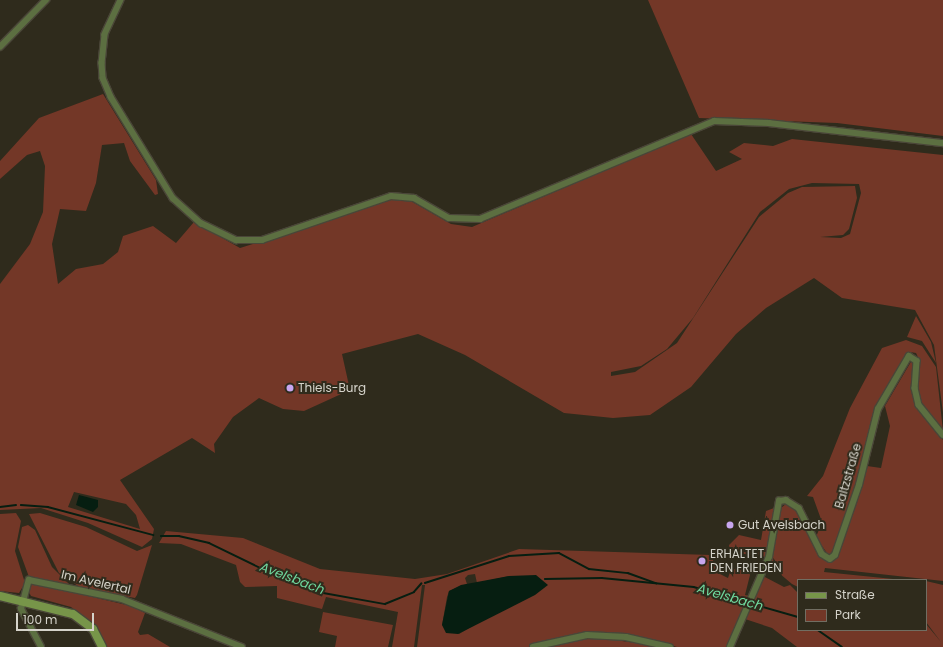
<!DOCTYPE html>
<html>
<head>
<meta charset="utf-8">
<style>
	body { margin:0 }
	#map { position:relative; width:943px; height:647px; overflow:hidden; background:#2f2b1c; font-family:Poppins,sans-serif }
	div>[style] { position:absolute }
	.green>* { inset:0; background:#733727 }
	.water>* { inset:0; background:#061e11 }
	.stream>* { height:1.5px; margin:-0.75px; padding:0 0.75px; transform-origin:0.75px; border-radius:0.75px; background:#061e11 }
	.roads { filter:drop-shadow(1px 0 #4a4638) drop-shadow(-1px 0 #4a4638) drop-shadow(0 1px #4a4638) drop-shadow(0 -1px #4a4638) }
	.minor>* { height:5.5px; margin:-2.75px; padding:0 2.75px; transform-origin:2.75px; border-radius:2.75px; background:#5c6f41 }
	.secondary>* { height:8px; margin:-4px; padding:0 4px; transform-origin:4px; border-radius:4px; background:#779549 }
	.dots>* { width:11px; height:11px; translate:-50% -50%; box-sizing:border-box; border:2px solid #2f2b1c; border-radius:50% }
	span { translate:-50% -50%; white-space:nowrap; text-align:center; line-height:1.15; -webkit-text-stroke:4px #2f2b1c; paint-order:stroke }
	.poi-label { font-size:12px; color:#d5d3ca }
	.left { translate:0 -50%; text-align:left }
	.street-label { font-size:12px; color:#d5d3ca }
	.water-label { font-size:13px; color:#6fd89e; font-style:italic }
	.legend { position:absolute; left:797px; top:579px; width:130px; height:52px; box-sizing:border-box; background:#2f2b1c; border:1px solid #716e62; margin:0; padding:5px 7px; list-style:none; font-size:12px; color:#d5d3ca }
	.legend li { display:flex; align-items:center; gap:8px; height:20px }
	.legend b { width:20px; border:1px solid #716e62 }
	.scale { position:absolute; left:16px; top:613px; width:78px; height:18px; box-sizing:border-box; border:2px solid #d5d3ca; border-top:0; padding-left:5px; font-size:12px; line-height:14px; white-space:nowrap; color:#d5d3ca; -webkit-text-stroke:3px #2f2b1c; paint-order:stroke }
</style>
</head>
<body>
<div id="map">
	<div class="green">
		<i style="clip-path:polygon(648px 0,943px 0,943px 136px,837px 123px,699px 118px)"></i>
		<i style="clip-path:polygon(evenodd,103px 94px,156px 180px,158px 194px,155px 195px,130px 161px,124px 143px,102px 145px,96px 183px,86px 211px,60px 209px,52px 244px,58px 284px,76px 269px,103px 264px,118px 252px,123px 236px,153px 226px,176px 243px,194px 222px,240px 248px,394px 199px,409px 200px,451px 224px,472px 227px,691px 134px,716px 171px,742px 159px,729px 152px,744px 143px,773px 146px,792px 139px,943px 155px,943px 413px,934px 345px,915px 310px,842px 298px,814px 278px,766px 308px,736px 334px,691px 387px,650px 415px,613px 418px,564px 413px,465px 355px,418px 334px,342px 354px,350px 390px,304px 411px,283px 409px,259px 398px,233px 417px,214px 444px,215px 453px,192px 438px,120px 480px,154px 529px,152px 539px,142px 547px,88px 523px,41px 508px,0 510px,0 284px,30px 244px,43px 212px,45px 166px,40px 151px,27px 155px,0 179px,0 161px,39px 118px,103px 94px,812px 183px,859px 184px,861px 193px,850px 234px,841px 238px,820px 237px,843px 235px,849px 229px,857px 198px,855px 186px,802px 187px,788px 193px,759px 217px,677px 343px,635px 372px,611px 376px,611px 372px,641px 366px,667px 349px,693px 318px,760px 212px,789px 189px,812px 183px,103px 94px,74px 492px,126px 504px,136px 515px,140px 529px,68px 507px,74px 492px)"></i>
		<i style="clip-path:polygon(916px 316px,931px 342px,936px 363px,922px 341px,907px 337px)"></i>
		<i style="clip-path:polygon(906px 340px,922px 346px,936px 367px,943px 431px,917px 396px,919px 359px,916px 353px,910px 352px,884px 395px,858px 482px,833px 552px,829px 556px,816px 537px,822px 522px,813px 497px,807px 496px,823px 476px,850px 408px,882px 348px)"></i>
		<i style="clip-path:polygon(912px 360px,914px 396px,943px 440px,943px 581px,825px 568px,824px 572px,903px 580px,798px 580px,798px 587px,792px 584px,773px 568px,770px 559px,781px 508px,787px 503px,799px 511px,822px 559px,828px 562px,833px 559px,867px 466px,881px 468px,890px 426px,885px 406px)"></i>
		<i style="clip-path:polygon(774px 508px,766px 557px,730px 552px,729px 545px,739px 535px,761px 540px,766px 511px)"></i>
		<i style="clip-path:polygon(16px 513px,21px 521px,15px 551px,25px 583px,19px 593px,0 591px,0 514px)"></i>
		<i style="clip-path:polygon(40px 513px,86px 527px,137px 551px,152px 545px,137px 595px,135px 598px,81px 588px,59px 573px,29px 514px)"></i>
		<i style="clip-path:polygon(28px 525px,35px 530px,52px 567px,70px 585px,29px 577px,18px 547px,22px 527px)"></i>
		<i style="clip-path:polygon(evenodd,166px 531px,243px 538px,320px 569px,415px 579px,447px 574px,519px 549px,711px 555px,718px 573px,728px 578px,730px 572px,738px 567px,747px 567px,750px 575px,745px 595px,750px 596px,728px 647px,677px 647px,638px 636px,587px 633px,546px 642px,601px 638px,664px 647px,417px 647px,425px 585px,422px 585px,414px 647px,392px 647px,398px 612px,326px 597px,322px 609px,277px 598px,277px 586px,245px 587px,240px 582px,236px 565px,181px 544px,159px 543px,166px 531px,475px 574px,477px 583px,509px 576px,483px 620px,459px 634px,442px 625px,447px 597px,449px 591px,467px 584px,465px 578px,468px 575px,475px 574px)"></i>
		<i style="clip-path:polygon(763px 576px,784px 587px,790px 585px,798px 593px,798px 630px,926px 630px,926px 624px,941px 642px,926px 622px,926px 581px,943px 585px,943px 647px,797px 647px,772px 628px,745px 619px)"></i>
		<i style="clip-path:polygon(33px 583px,131px 606px,145px 613px,138px 632px,140px 635px,148px 634px,170px 647px,107px 647px,95px 625px,71px 607px,31px 596px,28px 590px)"></i>
		<i style="clip-path:polygon(323px 612px,393px 625px,388px 647px,335px 647px,337px 636px,319px 632px)"></i>
	</div>
	<div class="water">
		<i style="clip-path:polygon(79px 495px,98px 500px,98px 507px,93px 512px,76px 505px)"></i>
		<i style="clip-path:polygon(536px 575px,548px 585px,535px 595px,458px 634px,446px 633px,442px 625px,449px 591px,461px 585px,509px 576px)"></i>
	</div>
	<div class="stream">
		<i style="left:21px;top:505px;width:27px;rotate:4deg"></i>
		<i style="left:48px;top:507px;width:109px;rotate:14.9deg"></i>
		<i style="left:0;top:507px;width:16px;rotate:-7deg"></i>
		<i style="left:161px;top:536px;width:18px"></i>
		<i style="left:179px;top:536px;width:31px;rotate:13deg"></i>
		<i style="left:209px;top:543px;width:80px;rotate:25.9deg"></i>
		<i style="left:281px;top:578px;width:40px;rotate:21deg"></i>
		<i style="left:318px;top:592px;width:68px;rotate:10.2deg"></i>
		<i style="left:385px;top:604px;width:31px;rotate:-22deg"></i>
		<i style="left:414px;top:592px;width:11px;rotate:-49deg"></i>
		<i style="left:545px;top:579px;width:57px;rotate:-1deg"></i>
		<i style="left:602px;top:578px;width:92px;rotate:5.6deg"></i>
		<i style="left:694px;top:587px;width:108px;rotate:16.1deg"></i>
		<i style="left:425px;top:583px;width:88px;rotate:-17.8deg"></i>
		<i style="left:509px;top:556px;width:50px;rotate:-3.4deg"></i>
		<i style="left:559px;top:553px;width:34px;rotate:28deg"></i>
		<i style="left:589px;top:569px;width:39px;rotate:6deg"></i>
		<i style="left:628px;top:573px;width:30px;rotate:20deg"></i>
		<i style="left:818px;top:630px;width:29px;rotate:35deg"></i>
	</div>
	<div class="roads">
		<div class="minor">
			<i style="left:121px;top:0;width:38px;rotate:115deg"></i>
			<i style="left:105px;top:35px;width:28px;rotate:96deg"></i>
			<i style="left:102px;top:63px;width:15px;rotate:86deg"></i>
			<i style="left:103px;top:78px;width:21px;rotate:67deg"></i>
			<i style="left:111px;top:97px;width:119px;rotate:58.5deg"></i>
			<i style="left:173px;top:198px;width:38px;rotate:42deg"></i>
			<i style="left:201px;top:223px;width:39px;rotate:26deg"></i>
			<i style="left:236px;top:240px;width:26px"></i>
			<i style="left:262px;top:240px;width:136px;rotate:-18.8deg"></i>
			<i style="left:391px;top:196px;width:23px;rotate:5deg"></i>
			<i style="left:414px;top:198px;width:40px;rotate:29.7deg"></i>
			<i style="left:449px;top:218px;width:31px;rotate:2deg"></i>
			<i style="left:480px;top:219px;width:254px;rotate:-22.7deg"></i>
			<i style="left:714px;top:121px;width:55px;rotate:2.1deg"></i>
			<i style="left:769px;top:123px;width:175px;rotate:6.6deg"></i>
			<i style="left:0;top:47px;width:66px;rotate:-45.6deg"></i>
			<i style="left:41px;top:647px;width:43px;rotate:-117.8deg"></i>
			<i style="left:21px;top:609px;width:30px;rotate:-75deg"></i>
			<i style="left:29px;top:580px;width:95px;rotate:11.5deg"></i>
			<i style="left:122px;top:599px;width:129px;rotate:21.8deg"></i>
			<i style="left:533px;top:647px;width:55px;rotate:-12.5deg"></i>
			<i style="left:587px;top:635px;width:39px;rotate:3deg"></i>
			<i style="left:626px;top:637px;width:45px;rotate:12.8deg"></i>
			<i style="left:730px;top:647px;width:98px;rotate:-66.6deg"></i>
			<i style="left:769px;top:557px;width:57px;rotate:-79.9deg"></i>
			<i style="left:779px;top:501px;width:7px;rotate:-8deg"></i>
			<i style="left:786px;top:500px;width:15px;rotate:32deg"></i>
			<i style="left:799px;top:508px;width:51px;rotate:63.4deg"></i>
			<i style="left:822px;top:554px;width:9px;rotate:32deg"></i>
			<i style="left:830px;top:559px;width:6px;rotate:-39deg"></i>
			<i style="left:835px;top:555px;width:74px;rotate:-71.1deg"></i>
			<i style="left:859px;top:485px;width:78px;rotate:-76deg"></i>
			<i style="left:878px;top:409px;width:61px;rotate:-59.7deg"></i>
			<i style="left:909px;top:356px;width:9px;rotate:32deg"></i>
			<i style="left:917px;top:361px;width:27px;rotate:94deg"></i>
			<i style="left:915px;top:388px;width:17px;rotate:77deg"></i>
			<i style="left:919px;top:405px;width:38px;rotate:51deg"></i>
		</div>
		<div class="secondary">
			<i style="left:0;top:596px;width:75px;rotate:13.9deg"></i>
			<i style="left:73px;top:614px;width:25px;rotate:37deg"></i>
			<i style="left:93px;top:629px;width:20px;rotate:63deg"></i>
		</div>
	</div>
	<div class="dots">
		<i style="left:290px;top:388px;background:#c8a6ef"></i>
		<i style="left:730px;top:525px;background:#c8a6ef"></i>
		<i style="left:702px;top:561px;background:#c8a6ef"></i>
	</div>
	<div class="poi-label">
		<span class="left" style="left:298px;top:388px">Thiels-Burg</span>
		<span class="left" style="left:738px;top:525px">Gut Avelsbach</span>
		<span class="left" style="left:710px;top:561px">ERHALTET<br>DEN FRIEDEN</span>
	</div>
	<div class="street-label">
		<span style="left:848px;top:476px;rotate:-74deg">Baltzstraße</span>
		<span style="left:96px;top:582px;rotate:13deg">Im Avelertal</span>
	</div>
	<div class="water-label">
		<span style="left:292px;top:579px;rotate:21deg">Avelsbach</span>
		<span style="left:730px;top:598px;rotate:16deg">Avelsbach</span>
	</div>
	<ul class="legend">
	<li><b style="height:5px;background:#779549"></b>Straße</li>
	<li><b style="height:11px;background:#733727"></b>Park</li>
	</ul>
	<div class="scale">100 m</div>
</div>
</body>
</html>
